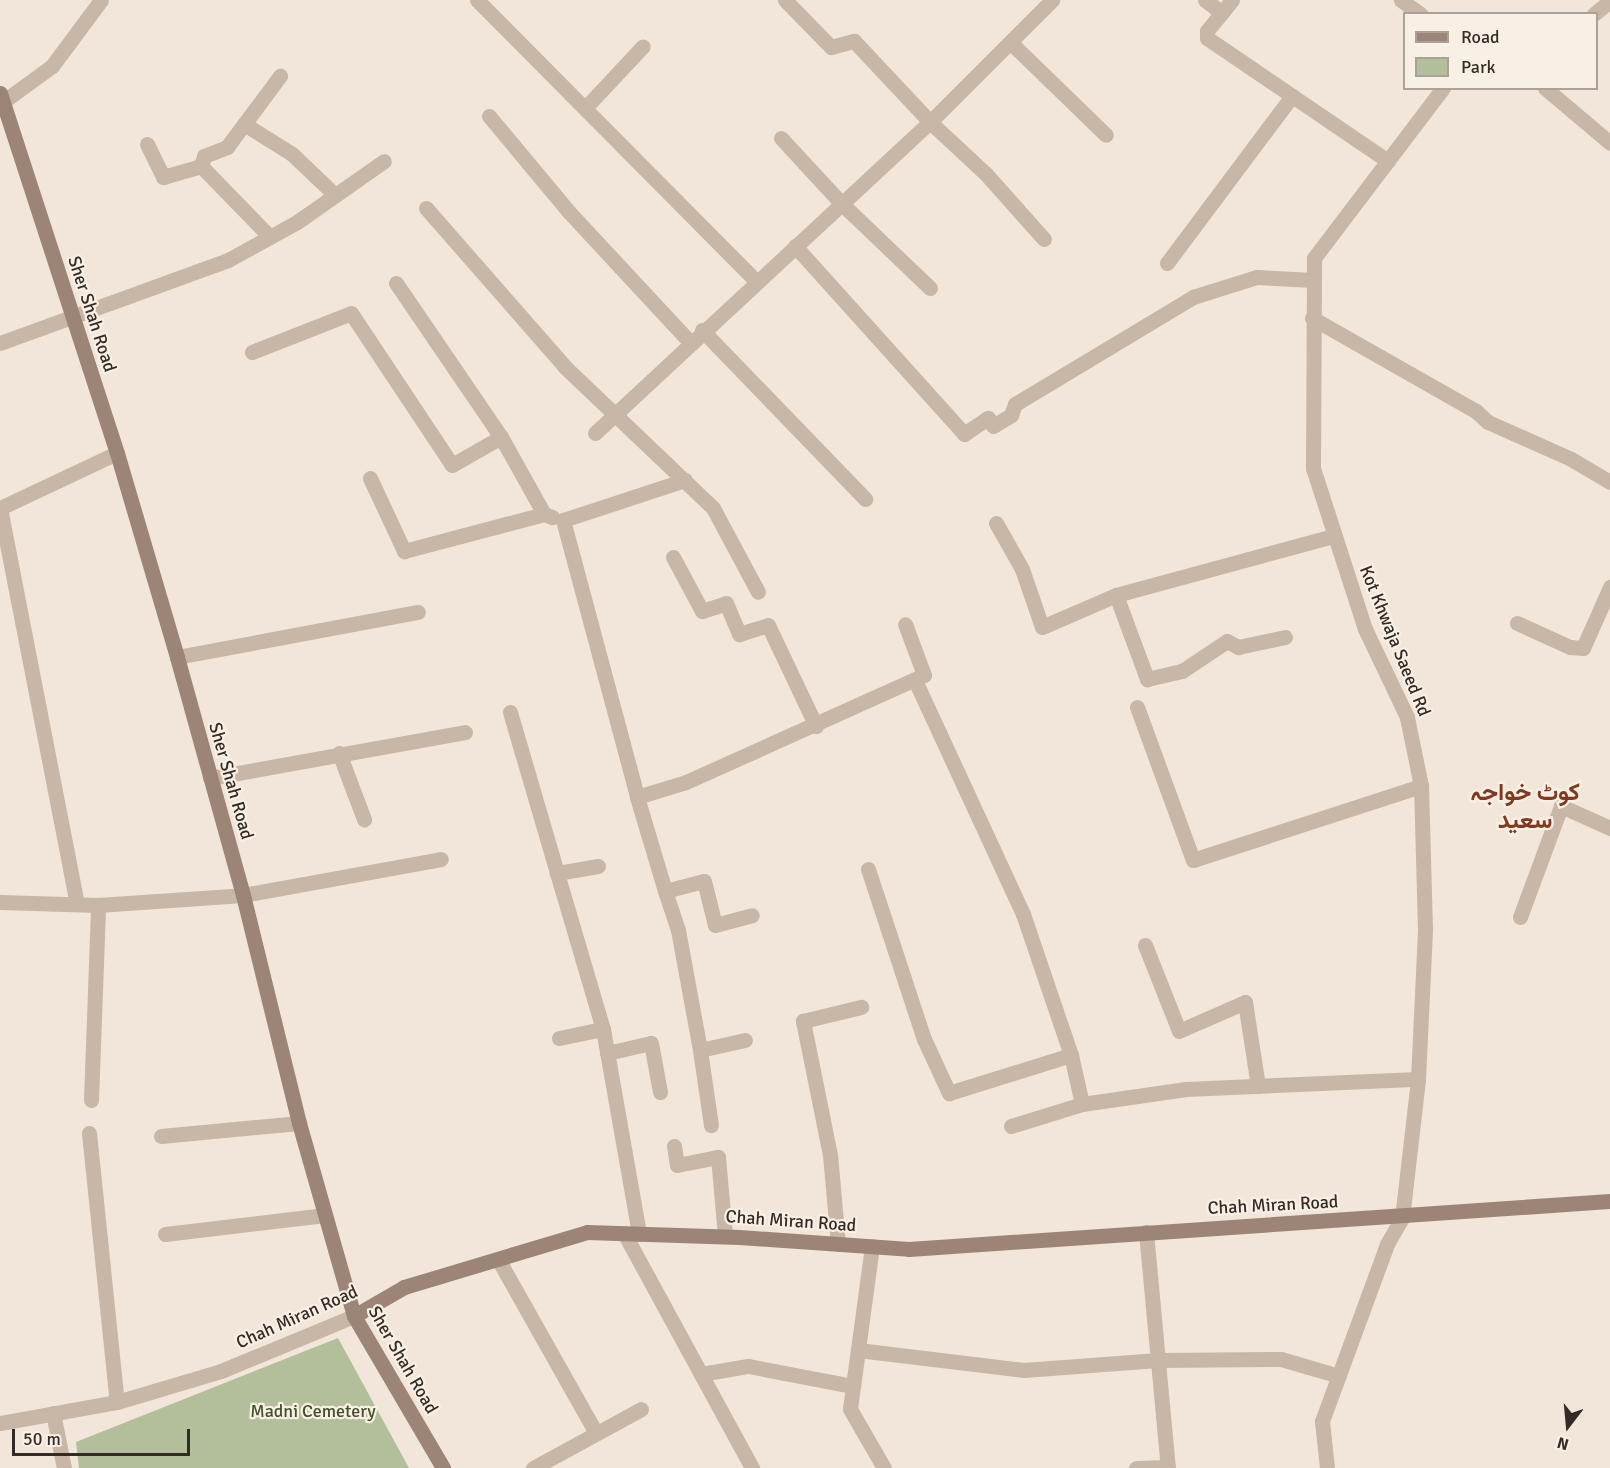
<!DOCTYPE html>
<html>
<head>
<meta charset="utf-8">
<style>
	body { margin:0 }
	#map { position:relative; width:1610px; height:1468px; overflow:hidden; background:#f1e6d9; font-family:Signika,Vazirmatn,sans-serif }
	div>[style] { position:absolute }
	.green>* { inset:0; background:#b2bf9a }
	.minor>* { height:15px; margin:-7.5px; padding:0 7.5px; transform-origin:7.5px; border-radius:7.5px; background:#c8b6a6 }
	.tertiary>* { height:15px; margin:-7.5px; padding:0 7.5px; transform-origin:7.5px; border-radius:7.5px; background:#c8b6a6 }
	.secondary>* { height:15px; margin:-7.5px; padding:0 7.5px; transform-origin:7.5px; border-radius:7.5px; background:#9c8577 }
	span { translate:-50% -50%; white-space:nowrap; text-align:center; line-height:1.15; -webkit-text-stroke:4.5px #f9f0e5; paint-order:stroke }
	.street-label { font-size:18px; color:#342b27 }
	.park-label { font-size:18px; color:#43522b }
	.district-label { font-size:24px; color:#813a21; font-weight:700 }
	.legend { position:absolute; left:1403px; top:12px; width:195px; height:78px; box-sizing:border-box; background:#f9f0e5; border:2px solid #aaa199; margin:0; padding:8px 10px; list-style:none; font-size:18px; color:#342b27 }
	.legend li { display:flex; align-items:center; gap:12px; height:30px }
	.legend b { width:30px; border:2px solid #aaa199 }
	.north { position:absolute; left:1538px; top:1396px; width:60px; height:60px; -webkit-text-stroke:4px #f9f0e5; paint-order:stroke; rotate:196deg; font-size:16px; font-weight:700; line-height:24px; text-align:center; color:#342b27 }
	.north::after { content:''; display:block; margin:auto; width:21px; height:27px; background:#342b27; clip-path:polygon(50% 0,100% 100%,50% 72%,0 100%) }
	.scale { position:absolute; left:12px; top:1429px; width:178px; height:27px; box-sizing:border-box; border:3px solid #342b27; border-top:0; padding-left:8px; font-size:18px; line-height:21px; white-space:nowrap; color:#342b27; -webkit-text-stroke:4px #f9f0e5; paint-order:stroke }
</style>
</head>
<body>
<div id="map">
	<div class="green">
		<i style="clip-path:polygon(338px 1338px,409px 1468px,79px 1468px,76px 1442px)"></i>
	</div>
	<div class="minor">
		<i style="left:477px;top:0;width:396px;rotate:45.2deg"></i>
		<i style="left:785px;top:0;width:66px;rotate:45.6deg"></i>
		<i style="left:831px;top:47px;width:24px;rotate:-15deg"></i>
		<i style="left:854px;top:41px;width:111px;rotate:46.8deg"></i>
		<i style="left:930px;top:122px;width:76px;rotate:42.9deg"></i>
		<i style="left:986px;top:174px;width:87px;rotate:48.3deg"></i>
		<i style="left:1205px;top:0;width:21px;rotate:37deg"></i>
		<i style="left:1232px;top:0;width:40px;rotate:129deg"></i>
		<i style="left:1207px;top:31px;width:7px;rotate:90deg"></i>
		<i style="left:1207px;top:38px;width:219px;rotate:34.2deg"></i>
		<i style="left:1011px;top:43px;width:132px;rotate:44.1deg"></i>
		<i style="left:0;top:104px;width:64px;rotate:-36.2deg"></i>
		<i style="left:52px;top:66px;width:82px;rotate:-53.4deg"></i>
		<i style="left:586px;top:107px;width:83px;rotate:-46.9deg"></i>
		<i style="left:489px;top:116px;width:125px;rotate:50.2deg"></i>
		<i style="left:569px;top:212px;width:178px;rotate:47.1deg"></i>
		<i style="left:244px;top:124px;width:57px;rotate:32deg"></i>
		<i style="left:292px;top:154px;width:59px;rotate:43.6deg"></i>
		<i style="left:781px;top:138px;width:88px;rotate:47.3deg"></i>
		<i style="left:841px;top:203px;width:123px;rotate:43.7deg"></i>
		<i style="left:147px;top:144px;width:37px;rotate:64deg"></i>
		<i style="left:163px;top:177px;width:40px;rotate:-16deg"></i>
		<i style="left:201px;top:166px;width:99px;rotate:45.8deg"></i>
		<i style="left:201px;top:166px;width:10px;rotate:-73deg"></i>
		<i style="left:204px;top:156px;width:25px;rotate:-21deg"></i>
		<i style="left:227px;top:147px;width:89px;rotate:-53.3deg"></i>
		<i style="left:426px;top:208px;width:211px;rotate:48.8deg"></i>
		<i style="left:565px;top:367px;width:204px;rotate:43.6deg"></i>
		<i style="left:713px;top:508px;width:95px;rotate:61.8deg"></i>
		<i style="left:795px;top:246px;width:253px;rotate:48deg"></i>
		<i style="left:964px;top:434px;width:29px;rotate:-34deg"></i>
		<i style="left:988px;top:418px;width:9px;rotate:58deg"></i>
		<i style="left:993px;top:426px;width:21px;rotate:-31deg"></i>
		<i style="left:1011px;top:415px;width:12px;rotate:-70deg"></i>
		<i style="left:1015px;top:404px;width:208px;rotate:-31deg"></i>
		<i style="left:1193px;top:297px;width:67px;rotate:-17.4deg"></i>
		<i style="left:1257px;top:277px;width:56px;rotate:3.1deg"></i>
		<i style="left:1167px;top:263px;width:209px;rotate:-53.2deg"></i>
		<i style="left:396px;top:283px;width:186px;rotate:55.7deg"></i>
		<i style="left:1312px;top:318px;width:189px;rotate:29.6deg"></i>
		<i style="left:1476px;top:411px;width:16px;rotate:43deg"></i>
		<i style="left:1488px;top:422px;width:91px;rotate:24deg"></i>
		<i style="left:1571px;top:459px;width:45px;rotate:30.5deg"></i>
		<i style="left:702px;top:330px;width:235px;rotate:46deg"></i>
		<i style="left:0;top:343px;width:243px;rotate:-20deg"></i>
		<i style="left:228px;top:260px;width:79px;rotate:-28.8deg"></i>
		<i style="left:297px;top:222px;width:106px;rotate:-35deg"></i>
		<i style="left:252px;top:352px;width:106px;rotate:-21.5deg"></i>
		<i style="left:351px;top:313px;width:182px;rotate:56.4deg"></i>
		<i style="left:452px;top:465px;width:56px;rotate:-29.7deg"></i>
		<i style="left:501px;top:437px;width:88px;rotate:60.8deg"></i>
		<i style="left:595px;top:433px;width:457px;rotate:-42.9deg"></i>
		<i style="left:930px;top:122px;width:173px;rotate:-45deg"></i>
		<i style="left:370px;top:478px;width:81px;rotate:65deg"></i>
		<i style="left:404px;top:551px;width:145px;rotate:-14.8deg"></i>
		<i style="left:544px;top:514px;width:9px;rotate:21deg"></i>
		<i style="left:685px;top:480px;width:128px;rotate:161.8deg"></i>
		<i style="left:563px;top:520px;width:287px;rotate:75deg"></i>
		<i style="left:637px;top:797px;width:51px;rotate:-17deg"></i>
		<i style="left:686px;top:782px;width:261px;rotate:-24.2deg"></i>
		<i style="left:924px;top:675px;width:54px;rotate:-110.4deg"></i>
		<i style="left:0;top:508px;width:403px;rotate:79deg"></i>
		<i style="left:0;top:508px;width:129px;rotate:-25.2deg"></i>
		<i style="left:996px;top:523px;width:53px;rotate:60.5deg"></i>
		<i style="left:1022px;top:569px;width:61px;rotate:71deg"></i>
		<i style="left:1042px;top:627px;width:81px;rotate:-23.4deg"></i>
		<i style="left:1116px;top:595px;width:225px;rotate:-15.2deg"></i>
		<i style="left:673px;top:557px;width:61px;rotate:61.8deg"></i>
		<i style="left:702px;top:611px;width:25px;rotate:-18deg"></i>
		<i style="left:726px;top:603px;width:34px;rotate:67deg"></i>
		<i style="left:739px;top:634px;width:30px;rotate:-17deg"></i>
		<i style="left:768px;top:625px;width:112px;rotate:64.6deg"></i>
		<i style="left:1116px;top:595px;width:90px;rotate:69.7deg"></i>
		<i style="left:1147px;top:679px;width:36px;rotate:-13deg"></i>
		<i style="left:1182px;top:671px;width:54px;rotate:-33.7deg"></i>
		<i style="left:1227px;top:641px;width:13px;rotate:29deg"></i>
		<i style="left:1238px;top:647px;width:48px;rotate:-12deg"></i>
		<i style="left:1517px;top:623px;width:58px;rotate:24.4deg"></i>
		<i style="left:1570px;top:647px;width:13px;rotate:4deg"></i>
		<i style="left:1583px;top:648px;width:67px;rotate:-66.1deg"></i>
		<i style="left:177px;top:657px;width:245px;rotate:-10.6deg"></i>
		<i style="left:1137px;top:707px;width:163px;rotate:69.9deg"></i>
		<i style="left:1193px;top:860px;width:240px;rotate:-18deg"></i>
		<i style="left:510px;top:712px;width:168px;rotate:73.7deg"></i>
		<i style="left:339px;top:753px;width:71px;rotate:69.3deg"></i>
		<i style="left:210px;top:778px;width:259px;rotate:-10.2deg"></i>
		<i style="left:637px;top:797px;width:98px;rotate:73.4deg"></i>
		<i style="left:665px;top:891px;width:40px;rotate:-14.4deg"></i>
		<i style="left:704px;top:881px;width:45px;rotate:76deg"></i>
		<i style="left:715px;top:925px;width:38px;rotate:-15deg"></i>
		<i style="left:598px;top:866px;width:42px;rotate:170.3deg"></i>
		<i style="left:557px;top:873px;width:163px;rotate:73.6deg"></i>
		<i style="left:868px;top:869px;width:179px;rotate:71.8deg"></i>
		<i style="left:924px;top:1039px;width:60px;rotate:65.2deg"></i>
		<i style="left:949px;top:1093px;width:128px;rotate:-17.3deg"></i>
		<i style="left:1071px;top:1055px;width:149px;rotate:-108.8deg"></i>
		<i style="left:1023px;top:914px;width:258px;rotate:-114.8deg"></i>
		<i style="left:665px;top:891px;width:41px;rotate:71.6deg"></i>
		<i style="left:678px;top:930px;width:122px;rotate:79.6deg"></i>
		<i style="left:700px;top:1050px;width:46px;rotate:-12.5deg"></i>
		<i style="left:0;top:902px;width:98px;rotate:1.8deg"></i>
		<i style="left:98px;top:905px;width:145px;rotate:-3.9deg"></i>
		<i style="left:243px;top:895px;width:201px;rotate:-10.3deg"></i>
		<i style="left:1520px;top:917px;width:118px;rotate:-69.7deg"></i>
		<i style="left:1561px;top:806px;width:54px;rotate:24.2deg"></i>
		<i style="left:1145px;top:945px;width:92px;rotate:68.4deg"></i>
		<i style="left:1179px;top:1031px;width:72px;rotate:-23.7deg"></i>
		<i style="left:1245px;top:1002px;width:85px;rotate:81.2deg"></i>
		<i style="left:559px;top:1038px;width:45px;rotate:-11.6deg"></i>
		<i style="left:603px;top:1029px;width:208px;rotate:80deg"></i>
		<i style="left:700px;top:1050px;width:76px;rotate:81.7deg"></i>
		<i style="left:607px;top:1053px;width:45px;rotate:-12.8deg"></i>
		<i style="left:651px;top:1043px;width:50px;rotate:79.6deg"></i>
		<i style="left:1071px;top:1055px;width:50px;rotate:77.3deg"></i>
		<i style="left:1082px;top:1104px;width:105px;rotate:-8.2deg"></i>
		<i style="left:1186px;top:1089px;width:232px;rotate:-2.5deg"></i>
		<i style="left:91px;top:1100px;width:195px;rotate:-87.9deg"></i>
		<i style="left:1011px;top:1126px;width:74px;rotate:-17.2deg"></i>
		<i style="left:89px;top:1133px;width:270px;rotate:84.1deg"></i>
		<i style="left:161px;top:1136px;width:139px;rotate:-5.4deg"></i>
		<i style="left:674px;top:1146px;width:19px;rotate:81deg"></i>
		<i style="left:677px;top:1165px;width:42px;rotate:-11deg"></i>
		<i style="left:718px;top:1157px;width:79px;rotate:84.9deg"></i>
		<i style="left:1146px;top:1232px;width:237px;rotate:84.7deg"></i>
		<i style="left:624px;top:1233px;width:268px;rotate:61.4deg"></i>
		<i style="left:165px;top:1234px;width:161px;rotate:-6.8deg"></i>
		<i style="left:838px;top:1244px;width:89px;rotate:-95.1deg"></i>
		<i style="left:830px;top:1155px;width:137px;rotate:-101.4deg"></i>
		<i style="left:803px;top:1021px;width:60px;rotate:-13.6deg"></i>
		<i style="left:872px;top:1246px;width:164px;rotate:97.7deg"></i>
		<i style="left:850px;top:1409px;width:68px;rotate:60deg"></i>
		<i style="left:498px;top:1259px;width:200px;rotate:60.6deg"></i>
		<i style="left:858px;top:1350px;width:167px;rotate:6.9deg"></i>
		<i style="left:1024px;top:1370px;width:134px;rotate:-4.3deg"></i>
		<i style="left:1158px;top:1360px;width:123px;rotate:-0.5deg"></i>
		<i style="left:1281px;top:1359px;width:60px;rotate:16.3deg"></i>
		<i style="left:701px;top:1374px;width:48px;rotate:-9.7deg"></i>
		<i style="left:748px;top:1366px;width:107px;rotate:10.8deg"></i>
		<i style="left:53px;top:1413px;width:56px;rotate:78.7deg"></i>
		<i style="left:533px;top:1468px;width:123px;rotate:-28.6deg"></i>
		<i style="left:1136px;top:1468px;width:32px;rotate:-2deg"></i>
		<i style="left:1327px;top:1468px;width:47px;rotate:-96.1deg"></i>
		<i style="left:1322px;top:1421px;width:189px;rotate:-69.8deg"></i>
		<i style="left:1387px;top:1244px;width:30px;rotate:-60deg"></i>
	</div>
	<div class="tertiary">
		<i style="left:1401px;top:0;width:24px;rotate:36deg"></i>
		<i style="left:1594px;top:14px;width:21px;rotate:-39deg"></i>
		<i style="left:1545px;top:88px;width:85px;rotate:40.2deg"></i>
		<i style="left:1402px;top:1218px;width:140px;rotate:-83.4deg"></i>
		<i style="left:1418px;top:1079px;width:150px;rotate:-87.3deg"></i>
		<i style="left:1425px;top:929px;width:143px;rotate:-91.6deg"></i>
		<i style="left:1421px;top:786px;width:70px;rotate:-101.5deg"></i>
		<i style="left:1407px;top:717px;width:98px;rotate:-115.5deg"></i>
		<i style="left:1365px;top:629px;width:169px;rotate:-107.9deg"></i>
		<i style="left:1313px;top:468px;width:210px;rotate:-89.7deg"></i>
		<i style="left:1314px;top:258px;width:213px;rotate:-52.8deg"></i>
		<i style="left:0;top:1423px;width:119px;rotate:-10.2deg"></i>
		<i style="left:117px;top:1402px;width:109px;rotate:-16.6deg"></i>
		<i style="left:221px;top:1371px;width:144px;rotate:-22.5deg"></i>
	</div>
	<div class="secondary">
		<i style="left:0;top:93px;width:379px;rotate:72deg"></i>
		<i style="left:117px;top:453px;width:213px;rotate:73.6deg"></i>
		<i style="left:177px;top:657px;width:247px;rotate:74.5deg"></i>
		<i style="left:243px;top:895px;width:235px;rotate:76.2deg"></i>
		<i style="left:299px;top:1123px;width:201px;rotate:74.1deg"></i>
		<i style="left:354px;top:1316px;width:176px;rotate:59.6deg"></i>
		<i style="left:354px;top:1316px;width:58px;rotate:-30.1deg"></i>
		<i style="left:404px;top:1287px;width:191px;rotate:-16.7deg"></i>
		<i style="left:587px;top:1232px;width:152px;rotate:1.9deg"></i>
		<i style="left:739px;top:1237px;width:170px;rotate:4deg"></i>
		<i style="left:909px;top:1249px;width:703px;rotate:-3.92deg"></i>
	</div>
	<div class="street-label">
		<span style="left:92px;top:314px;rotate:72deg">Sher Shah Road</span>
		<span style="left:1395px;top:641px;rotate:68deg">Kot Khwaja Saeed Rd</span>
		<span style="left:231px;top:781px;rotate:74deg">Sher Shah Road</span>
		<span style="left:1273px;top:1205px;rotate:-3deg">Chah Miran Road</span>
		<span style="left:791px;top:1221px;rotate:4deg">Chah Miran Road</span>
		<span style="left:297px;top:1317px;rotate:-24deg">Chah Miran Road</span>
		<span style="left:403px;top:1360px;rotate:60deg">Sher Shah Road</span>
	</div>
	<div class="park-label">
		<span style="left:313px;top:1411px">Madni Cemetery</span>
	</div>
	<div class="district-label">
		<span style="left:1525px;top:807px">کوٹ خواجہ<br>سعید</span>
	</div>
	<ul class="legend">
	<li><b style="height:8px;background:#9c8577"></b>Road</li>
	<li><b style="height:16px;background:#b2bf9a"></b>Park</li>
	</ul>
	<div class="north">N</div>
	<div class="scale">50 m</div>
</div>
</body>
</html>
